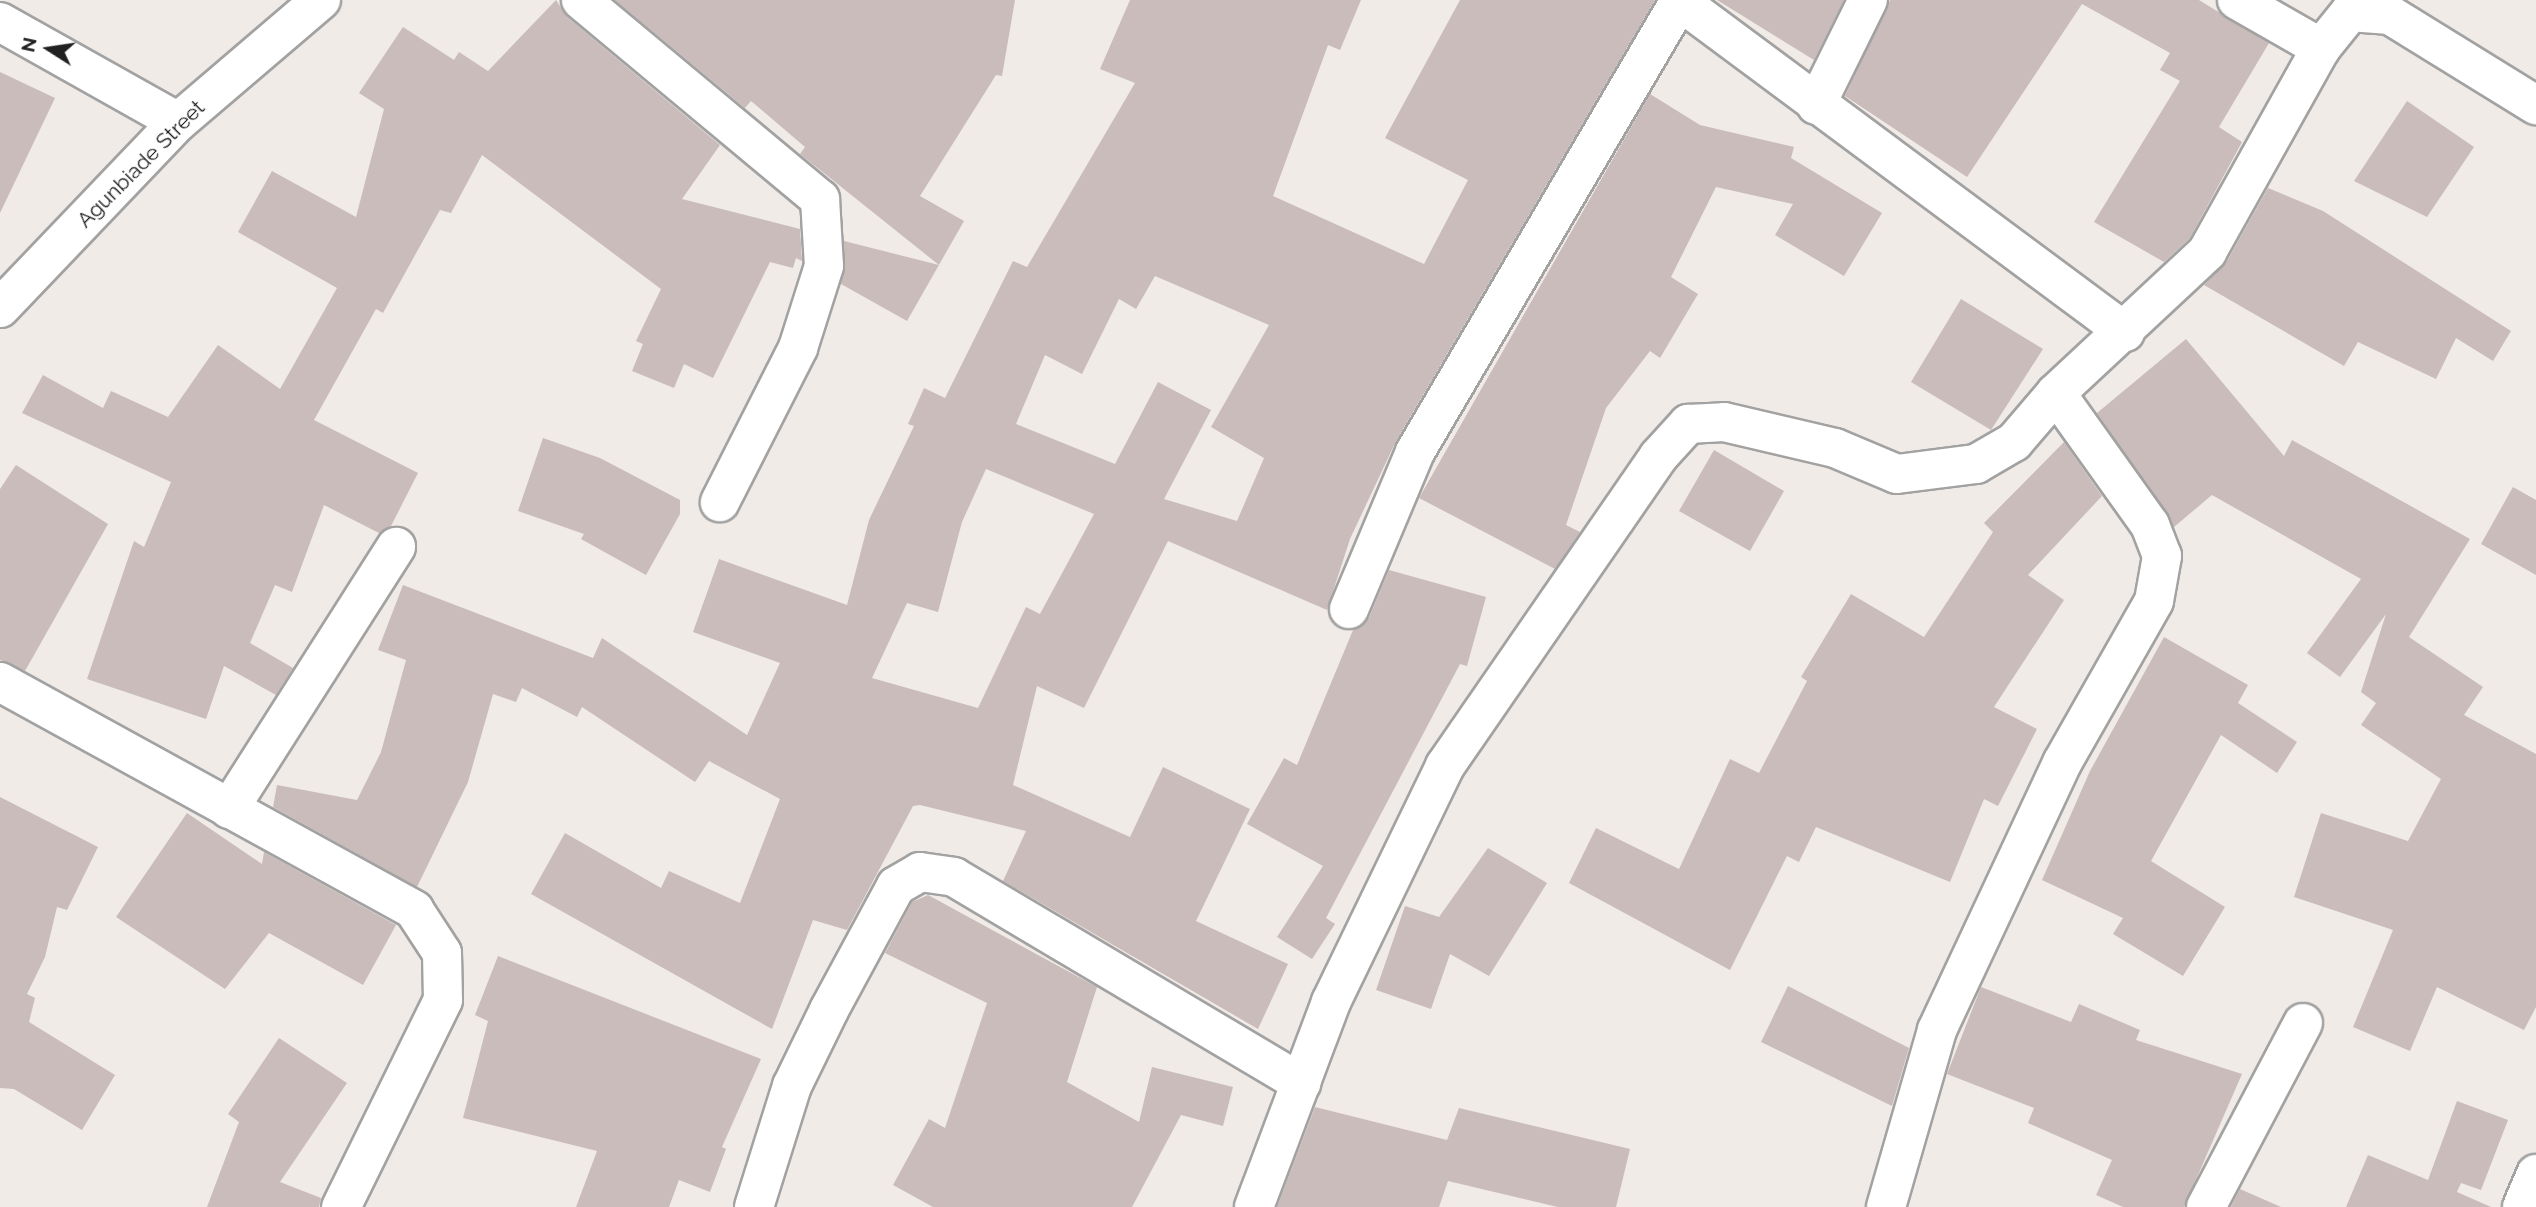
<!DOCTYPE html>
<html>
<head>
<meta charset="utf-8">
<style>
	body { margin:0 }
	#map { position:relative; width:2536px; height:1207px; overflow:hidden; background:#f1ebe7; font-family:Raleway,sans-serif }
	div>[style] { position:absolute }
	.building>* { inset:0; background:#c9bcba }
	.roads { filter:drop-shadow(2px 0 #a2a2a2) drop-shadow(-2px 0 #a2a2a2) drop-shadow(0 2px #a2a2a2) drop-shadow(0 -2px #a2a2a2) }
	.street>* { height:38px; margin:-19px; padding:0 19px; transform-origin:19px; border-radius:19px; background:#fff }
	span { translate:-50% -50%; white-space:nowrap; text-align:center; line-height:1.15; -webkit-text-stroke:7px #fff; paint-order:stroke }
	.street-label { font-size:21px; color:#212121 }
	.north { position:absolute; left:14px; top:14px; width:70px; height:70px; -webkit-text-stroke:5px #fff; paint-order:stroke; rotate:282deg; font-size:19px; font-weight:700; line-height:28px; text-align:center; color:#212121 }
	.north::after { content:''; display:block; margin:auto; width:24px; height:32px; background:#212121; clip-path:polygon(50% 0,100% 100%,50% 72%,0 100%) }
</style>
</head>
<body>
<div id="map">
	<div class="building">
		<i style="clip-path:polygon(556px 0,567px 17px,720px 145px,682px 199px,800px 229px,802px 261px,796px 258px,793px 268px,770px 262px,713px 378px,684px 364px,674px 388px,632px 371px,643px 344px,636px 341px,661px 289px,482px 155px,451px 213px,440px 210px,383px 313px,376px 309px,314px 420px,418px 473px,391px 526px,379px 533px,324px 505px,292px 592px,275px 585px,250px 643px,293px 668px,276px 695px,224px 666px,206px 719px,87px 679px,134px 541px,144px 547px,171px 482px,22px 413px,43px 375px,103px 408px,111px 391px,168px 417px,218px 345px,280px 389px,337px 288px,238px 232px,272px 171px,356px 217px,384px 109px,359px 93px,403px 27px,454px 60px,459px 52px,488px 71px)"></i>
		<i style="clip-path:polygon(615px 0,1015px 0,1002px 76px,996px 75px,920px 196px,964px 221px,907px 321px,841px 284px,844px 241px,939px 265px,800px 154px,805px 147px,751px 101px,745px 108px)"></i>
		<i style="clip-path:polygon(evenodd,1130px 0,1361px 0,1340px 50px,1328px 45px,1273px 196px,1424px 264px,1468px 180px,1385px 138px,1460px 0,1655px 0,1396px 441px,1350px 539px,1327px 610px,1168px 541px,1084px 708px,1037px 686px,1013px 785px,1130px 837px,1163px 767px,1250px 809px,1196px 921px,1288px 964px,1258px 1029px,1003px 881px,1026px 831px,920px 805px,913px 806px,847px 930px,813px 920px,772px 1029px,531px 894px,565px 833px,661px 888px,669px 871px,740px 903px,780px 799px,709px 761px,695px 782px,582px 707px,577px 717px,522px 688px,516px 702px,493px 694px,468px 782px,417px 887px,273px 807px,277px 785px,357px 800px,381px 752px,406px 660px,378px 650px,403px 585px,593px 658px,602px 638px,747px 735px,780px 663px,693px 632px,719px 559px,847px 605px,869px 520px,914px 426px,908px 424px,924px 388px,945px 398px,1013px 261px,1027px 267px,1135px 83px,1100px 69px,1130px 0,1155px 276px,1269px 325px,1211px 427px,1264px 458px,1237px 521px,1164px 499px,1211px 410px,1158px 382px,1115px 464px,1016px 424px,1045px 355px,1082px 374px,1119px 299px,1136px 309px,1155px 276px,1130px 0,986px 469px,1094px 514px,1040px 614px,1026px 607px,978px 708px,872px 678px,907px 603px,938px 612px,962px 522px,986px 469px)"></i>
		<i style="clip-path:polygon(1717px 0,1844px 0,1814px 60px)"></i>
		<i style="clip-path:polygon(1890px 0,2199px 0,2269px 43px,2219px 127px,2242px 142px,2190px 238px,2164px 262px,2094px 222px,2180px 81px,2160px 70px,2170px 53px,2082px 4px,1967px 177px,1845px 96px)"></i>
		<i style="clip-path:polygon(0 72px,55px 98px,0 213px)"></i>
		<i style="clip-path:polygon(1650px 94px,1700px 125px,1794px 147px,1791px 158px,1882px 213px,1844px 276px,1775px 235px,1793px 204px,1716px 187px,1671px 277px,1698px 294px,1660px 358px,1650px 351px,1606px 408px,1566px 525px,1580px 532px,1555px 569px,1419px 498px)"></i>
		<i style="clip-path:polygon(2407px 101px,2474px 147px,2427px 217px,2354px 181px)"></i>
		<i style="clip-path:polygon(2268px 188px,2323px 211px,2511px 331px,2493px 361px,2456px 338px,2436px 379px,2358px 342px,2344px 366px,2204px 285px,2226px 263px)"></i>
		<i style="clip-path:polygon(1961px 299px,2043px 349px,1991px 430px,1911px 382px)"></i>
		<i style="clip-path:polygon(2186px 339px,2284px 456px,2292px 440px,2470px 539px,2409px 637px,2483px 687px,2464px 715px,2536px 754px,2536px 1007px,2524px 1030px,2437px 987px,2410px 1051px,2353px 1027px,2393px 930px,2294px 897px,2321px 813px,2408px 841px,2441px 779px,2361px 725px,2376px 703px,2361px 692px,2386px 614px,2340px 677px,2307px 653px,2361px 579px,2212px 495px,2174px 527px,2097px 413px)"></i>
		<i style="clip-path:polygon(543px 438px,600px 458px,680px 500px,680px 514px,646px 575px,581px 539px,584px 534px,518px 511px)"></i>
		<i style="clip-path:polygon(2064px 442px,2102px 496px,2028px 575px,2064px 600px,1994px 707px,2037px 729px,1998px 806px,1984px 799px,1950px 882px,1816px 827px,1799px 862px,1787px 856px,1730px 970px,1569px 883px,1596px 828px,1679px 869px,1730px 759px,1759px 773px,1807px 681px,1801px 677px,1851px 594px,1924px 637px,1993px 532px,1984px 523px)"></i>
		<i style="clip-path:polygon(1714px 450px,1784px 491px,1750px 551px,1679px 511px)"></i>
		<i style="clip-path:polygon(16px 465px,108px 524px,25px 671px,0 660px,0 489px)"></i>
		<i style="clip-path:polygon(2513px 487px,2536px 500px,2536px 575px,2481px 544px)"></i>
		<i style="clip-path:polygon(1389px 570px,1486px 597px,1467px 666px,1460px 664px,1326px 918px,1335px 924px,1312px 959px,1277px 937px,1323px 866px,1247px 824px,1284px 758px,1297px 765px,1353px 630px,1369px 618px)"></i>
		<i style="clip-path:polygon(2164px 637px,2248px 685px,2238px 703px,2297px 742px,2277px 773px,2221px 735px,2151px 861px,2225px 907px,2183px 976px,2113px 934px,2123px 918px,2042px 880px,2090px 771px)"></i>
		<i style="clip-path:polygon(0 797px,98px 847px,67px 910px,57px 907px,45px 957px,27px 994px,35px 998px,29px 1022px,115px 1075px,82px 1130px,14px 1089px,0 1088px)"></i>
		<i style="clip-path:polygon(187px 813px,262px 864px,264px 852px,396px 925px,363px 985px,269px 933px,225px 989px,116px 917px)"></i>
		<i style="clip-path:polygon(1488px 848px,1547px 883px,1489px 976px,1450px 954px,1431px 1009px,1376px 990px,1405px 906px,1439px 917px)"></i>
		<i style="clip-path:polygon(928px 895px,1097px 987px,1067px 1082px,1139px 1122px,1152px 1067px,1233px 1087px,1223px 1126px,1181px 1115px,1132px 1207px,933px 1207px,893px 1185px,929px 1119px,945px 1128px,987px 1003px,885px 953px,912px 902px)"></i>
		<i style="clip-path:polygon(498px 956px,761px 1059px,722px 1147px,726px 1149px,710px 1192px,679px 1180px,669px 1207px,576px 1207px,597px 1151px,463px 1118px,488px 1021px,475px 1015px)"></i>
		<i style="clip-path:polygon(1788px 986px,1909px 1048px,1892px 1106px,1761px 1042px)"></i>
		<i style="clip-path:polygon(1981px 987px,2071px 1022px,2079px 1004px,2140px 1030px,2136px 1040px,2242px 1074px,2184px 1207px,2123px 1207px,2096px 1195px,2112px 1160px,2028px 1123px,2034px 1108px,1947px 1074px)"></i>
		<i style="clip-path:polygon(279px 1038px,347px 1083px,280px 1182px,321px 1198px,319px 1207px,207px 1207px,239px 1122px,228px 1114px)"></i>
		<i style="clip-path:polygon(2457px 1101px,2508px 1120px,2481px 1190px,2461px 1183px,2457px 1192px,2491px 1207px,2346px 1207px,2368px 1155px,2428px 1180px)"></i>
		<i style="clip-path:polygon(1315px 1107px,1447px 1140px,1459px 1108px,1630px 1149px,1616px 1207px,1558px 1207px,1448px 1181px,1439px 1207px,1277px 1207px)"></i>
		<i style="clip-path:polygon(2240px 1189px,2281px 1207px,2231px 1207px)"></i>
	</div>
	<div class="roads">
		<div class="street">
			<i style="left:581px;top:0;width:311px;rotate:39.8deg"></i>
			<i style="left:820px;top:199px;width:67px;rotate:86.6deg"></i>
			<i style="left:824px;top:266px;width:86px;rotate:107.6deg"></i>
			<i style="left:798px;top:348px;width:173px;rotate:116.9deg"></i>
			<i style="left:1678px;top:0;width:557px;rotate:36.6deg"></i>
			<i style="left:2237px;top:0;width:97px;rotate:29.7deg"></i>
			<i style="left:0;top:22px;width:204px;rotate:29.3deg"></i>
			<i style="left:1816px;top:105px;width:117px;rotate:-63.7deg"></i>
			<i style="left:0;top:308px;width:257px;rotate:-46.3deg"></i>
			<i style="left:178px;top:122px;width:188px;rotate:-40.5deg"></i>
			<i style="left:1349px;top:609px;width:170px;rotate:-67.2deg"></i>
			<i style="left:1415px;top:452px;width:522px;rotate:-59.6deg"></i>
			<i style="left:0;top:682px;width:473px;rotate:28.8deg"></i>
			<i style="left:414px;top:910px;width:51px;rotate:56.9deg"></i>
			<i style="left:442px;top:953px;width:47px;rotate:88.8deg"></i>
			<i style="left:443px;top:1000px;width:231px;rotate:116.2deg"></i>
			<i style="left:229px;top:809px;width:311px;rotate:-57.5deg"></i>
			<i style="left:754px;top:1207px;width:127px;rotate:-72.6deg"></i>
			<i style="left:792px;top:1086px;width:85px;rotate:-64deg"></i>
			<i style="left:829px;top:1010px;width:141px;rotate:-61.6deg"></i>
			<i style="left:896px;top:886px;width:28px;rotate:-30deg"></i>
			<i style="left:920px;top:872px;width:34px;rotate:8deg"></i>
			<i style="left:954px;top:877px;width:404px;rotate:30.7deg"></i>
			<i style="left:1254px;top:1207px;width:219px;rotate:-69.4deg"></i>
			<i style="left:1331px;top:1002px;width:262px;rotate:-64.2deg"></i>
			<i style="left:1445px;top:766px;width:375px;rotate:-55.4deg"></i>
			<i style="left:1658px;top:457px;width:45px;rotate:-47.7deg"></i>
			<i style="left:1688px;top:424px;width:36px;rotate:-3deg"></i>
			<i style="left:1724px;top:422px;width:114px;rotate:13.2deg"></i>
			<i style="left:1835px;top:448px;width:67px;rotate:22.8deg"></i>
			<i style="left:1897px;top:474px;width:80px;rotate:-7.2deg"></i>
			<i style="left:1976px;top:464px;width:44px;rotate:-30.1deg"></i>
			<i style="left:2014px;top:442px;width:65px;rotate:-49.4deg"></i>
			<i style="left:2056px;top:393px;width:207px;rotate:-43deg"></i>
			<i style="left:2207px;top:252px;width:234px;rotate:-60.8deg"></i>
			<i style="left:2321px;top:48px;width:46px;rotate:-51.1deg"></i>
			<i style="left:2350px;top:12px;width:40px;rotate:4.3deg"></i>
			<i style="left:2390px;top:15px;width:172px;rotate:31.7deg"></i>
			<i style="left:1886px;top:1207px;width:184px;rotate:-73.9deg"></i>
			<i style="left:1937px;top:1030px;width:295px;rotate:-64.9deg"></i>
			<i style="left:2062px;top:763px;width:186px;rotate:-60.4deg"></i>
			<i style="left:2154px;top:601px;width:46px;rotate:-79.9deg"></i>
			<i style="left:2162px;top:556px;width:33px;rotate:-111deg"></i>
			<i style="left:2150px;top:525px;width:162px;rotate:-125.5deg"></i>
			<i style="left:2206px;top:1207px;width:208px;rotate:-62.2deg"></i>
			<i style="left:2522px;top:1207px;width:36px;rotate:-67deg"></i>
		</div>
	</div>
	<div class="street-label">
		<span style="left:141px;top:164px;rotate:-45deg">Agunbiade Street</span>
	</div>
	<div class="north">N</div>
</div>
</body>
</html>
